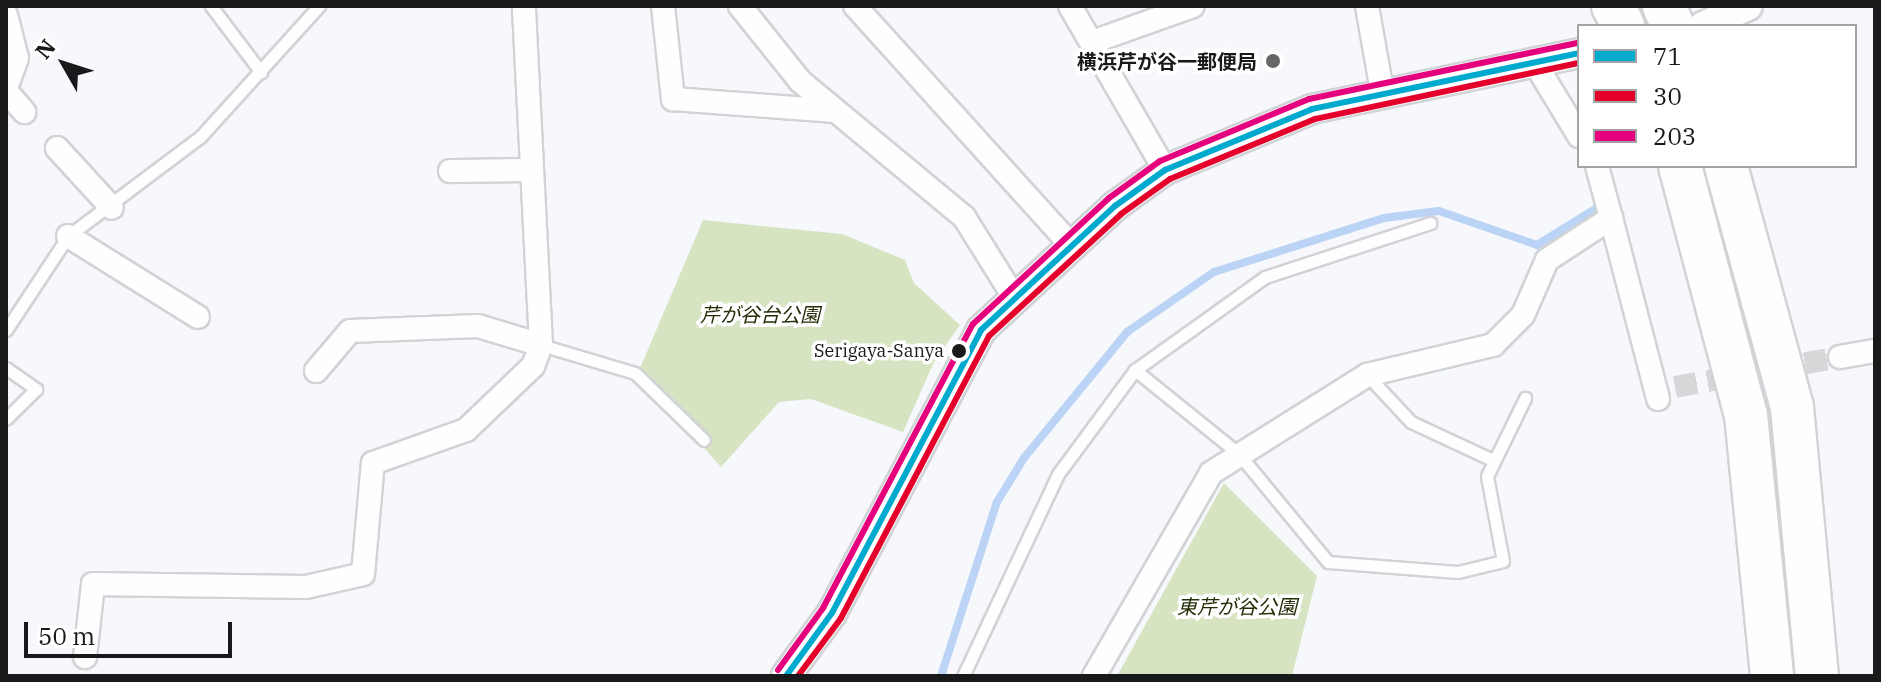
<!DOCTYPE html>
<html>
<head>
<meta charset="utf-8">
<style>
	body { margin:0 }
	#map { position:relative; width:1881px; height:682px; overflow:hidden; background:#f6f8fb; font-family:"IBM Plex Serif","Noto Sans JP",serif }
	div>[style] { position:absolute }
	.green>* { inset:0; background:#d7e4c2 }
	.stream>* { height:8px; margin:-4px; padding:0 4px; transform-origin:4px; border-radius:4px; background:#bbd4f5 }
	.minor-tunnel>* { height:22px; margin-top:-11px; transform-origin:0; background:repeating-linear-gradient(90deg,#d5d7d9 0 22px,transparent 0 33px) }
	.roads { filter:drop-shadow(2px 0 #d1d3d6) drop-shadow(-2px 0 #d1d3d6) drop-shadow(0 2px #d1d3d6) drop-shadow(0 -2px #d1d3d6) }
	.service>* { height:11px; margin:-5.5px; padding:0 5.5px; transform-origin:5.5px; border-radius:5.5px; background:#fefefe }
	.minor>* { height:22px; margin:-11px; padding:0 11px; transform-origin:11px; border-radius:11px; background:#fefefe }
	.tertiary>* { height:28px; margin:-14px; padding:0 14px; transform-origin:14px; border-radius:14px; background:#fefefe }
	.motorway>* { height:42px; margin:-21px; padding:0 21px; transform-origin:21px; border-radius:21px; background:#fefefe }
	.bus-1>* { height:6px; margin:-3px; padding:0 3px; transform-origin:3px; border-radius:3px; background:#00a9ce }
	.bus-2>* { height:6px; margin:-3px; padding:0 3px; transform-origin:3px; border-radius:3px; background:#e4002b }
	.bus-3>* { height:6px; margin:-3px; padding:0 3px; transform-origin:3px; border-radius:3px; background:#e5007d }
	.dots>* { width:22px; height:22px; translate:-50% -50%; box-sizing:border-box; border:4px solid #fff; border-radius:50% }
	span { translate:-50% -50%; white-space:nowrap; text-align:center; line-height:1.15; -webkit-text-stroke:7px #fff; paint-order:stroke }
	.bus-label { font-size:18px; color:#17191b }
	.right { translate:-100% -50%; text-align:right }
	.poi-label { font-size:20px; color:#17191b; font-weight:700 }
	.park-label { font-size:20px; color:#232e07; font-style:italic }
	.frame { position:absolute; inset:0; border:8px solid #17191b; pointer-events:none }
	.legend { position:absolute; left:1577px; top:24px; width:280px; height:144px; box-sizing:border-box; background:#fff; border:2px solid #a2a3a4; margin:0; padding:10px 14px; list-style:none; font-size:24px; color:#17191b }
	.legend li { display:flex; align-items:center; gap:16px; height:40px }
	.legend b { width:40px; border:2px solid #a2a3a4 }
	.north { position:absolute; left:24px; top:24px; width:80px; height:80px; -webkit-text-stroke:6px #fff; paint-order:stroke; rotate:309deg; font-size:22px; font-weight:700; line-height:32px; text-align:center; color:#17191b }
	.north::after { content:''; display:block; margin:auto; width:28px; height:36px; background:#17191b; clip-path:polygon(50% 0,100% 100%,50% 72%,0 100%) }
	.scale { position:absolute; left:24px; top:622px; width:208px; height:36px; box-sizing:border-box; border:4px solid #17191b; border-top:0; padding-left:10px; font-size:24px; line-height:28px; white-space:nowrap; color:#17191b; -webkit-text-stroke:6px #fff; paint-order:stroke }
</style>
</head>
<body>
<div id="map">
	<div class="green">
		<i style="clip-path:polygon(703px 220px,842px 234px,905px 260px,914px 283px,960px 325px,934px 362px,903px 432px,811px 399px,779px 402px,721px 467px,638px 373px)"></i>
		<i style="clip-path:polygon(1224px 483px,1317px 576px,1292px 676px,1117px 676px)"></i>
	</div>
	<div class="stream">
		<i style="left:941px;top:676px;width:183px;rotate:-72.2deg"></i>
		<i style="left:997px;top:502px;width:52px;rotate:-58.5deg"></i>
		<i style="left:1024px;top:458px;width:163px;rotate:-50.7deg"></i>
		<i style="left:1127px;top:332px;width:106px;rotate:-34.6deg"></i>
		<i style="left:1214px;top:272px;width:178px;rotate:-17.6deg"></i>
		<i style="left:1384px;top:218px;width:55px;rotate:-7.3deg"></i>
		<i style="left:1439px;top:211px;width:104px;rotate:19.1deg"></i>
		<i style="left:1537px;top:245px;width:68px;rotate:-31.8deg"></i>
	</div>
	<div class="minor-tunnel">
		<i style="left:1675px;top:387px;width:168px;rotate:-10.3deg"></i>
	</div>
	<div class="roads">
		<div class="service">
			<i style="left:211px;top:6px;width:83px;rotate:52.9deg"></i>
			<i style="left:6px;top:330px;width:113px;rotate:-56.6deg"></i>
			<i style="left:68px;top:236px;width:166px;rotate:-36.9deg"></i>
			<i style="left:201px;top:136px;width:176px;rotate:-47.8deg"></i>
			<i style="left:541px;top:345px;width:98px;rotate:16.6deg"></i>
			<i style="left:635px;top:373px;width:96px;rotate:44.2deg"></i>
			<i style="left:6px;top:368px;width:37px;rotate:35deg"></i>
			<i style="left:36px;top:389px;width:42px;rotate:135deg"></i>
			<i style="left:1135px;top:370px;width:132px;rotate:38.9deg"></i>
			<i style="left:1238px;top:453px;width:141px;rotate:50.5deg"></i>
			<i style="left:1328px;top:562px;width:130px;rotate:4.4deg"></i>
			<i style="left:1458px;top:572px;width:46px;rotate:-13.7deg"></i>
			<i style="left:1503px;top:561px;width:86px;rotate:-100.7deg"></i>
			<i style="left:1487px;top:476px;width:87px;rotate:-64deg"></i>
			<i style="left:1367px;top:375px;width:64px;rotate:46.9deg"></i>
			<i style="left:1411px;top:422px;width:90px;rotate:24.9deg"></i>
			<i style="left:963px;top:676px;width:223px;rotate:-64.8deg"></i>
			<i style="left:1058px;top:474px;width:129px;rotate:-53.5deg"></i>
			<i style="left:1135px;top:370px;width:160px;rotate:-35.6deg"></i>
			<i style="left:1265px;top:277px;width:174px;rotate:-18.1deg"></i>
		</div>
		<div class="minor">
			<i style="left:663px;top:6px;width:94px;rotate:83.9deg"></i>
			<i style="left:673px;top:99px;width:163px;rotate:4.2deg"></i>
			<i style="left:740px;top:6px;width:96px;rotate:51.3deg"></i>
			<i style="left:800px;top:81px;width:213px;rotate:39.7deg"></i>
			<i style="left:964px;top:217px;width:94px;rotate:58deg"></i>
			<i style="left:855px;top:6px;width:321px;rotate:47.9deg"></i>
			<i style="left:1070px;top:6px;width:190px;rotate:59.9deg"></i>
			<i style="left:1367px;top:6px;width:86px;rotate:80deg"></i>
			<i style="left:6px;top:15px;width:44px;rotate:75.7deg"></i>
			<i style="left:17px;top:58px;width:32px;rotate:110deg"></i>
			<i style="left:1092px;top:42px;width:107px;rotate:-19.6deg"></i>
			<i style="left:1533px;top:60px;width:89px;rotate:58.8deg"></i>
			<i style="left:6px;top:91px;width:28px;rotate:49deg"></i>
			<i style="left:57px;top:148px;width:81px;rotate:47.5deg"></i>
			<i style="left:450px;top:171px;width:82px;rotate:-0.7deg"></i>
			<i style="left:1611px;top:218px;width:187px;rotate:75.4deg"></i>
			<i style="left:68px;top:236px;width:153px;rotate:31.9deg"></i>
			<i style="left:1840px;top:357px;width:36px;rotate:-10deg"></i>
			<i style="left:316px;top:371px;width:52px;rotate:-49.6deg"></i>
			<i style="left:350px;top:331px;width:128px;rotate:-2.2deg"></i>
			<i style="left:478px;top:326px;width:66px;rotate:16.8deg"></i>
			<i style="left:85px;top:657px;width:73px;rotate:-83.7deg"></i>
			<i style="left:93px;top:584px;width:213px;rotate:0.8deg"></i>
			<i style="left:306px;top:587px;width:58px;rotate:-12.8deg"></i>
			<i style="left:363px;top:574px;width:111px;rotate:-84.9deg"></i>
			<i style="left:373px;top:463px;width:99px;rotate:-19.5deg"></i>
			<i style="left:466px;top:430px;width:93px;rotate:-43.7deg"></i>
			<i style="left:533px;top:366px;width:22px;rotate:-69deg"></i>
			<i style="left:541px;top:345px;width:339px;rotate:-92.9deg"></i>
			<i style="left:1094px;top:676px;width:234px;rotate:-60deg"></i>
			<i style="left:1211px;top:473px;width:184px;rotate:-32.1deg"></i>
			<i style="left:1367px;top:375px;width:130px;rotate:-13.4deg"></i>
			<i style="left:1493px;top:345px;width:42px;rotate:-45deg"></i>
			<i style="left:1523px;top:315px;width:60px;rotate:-66.4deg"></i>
			<i style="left:1547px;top:260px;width:77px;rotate:-33.3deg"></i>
			<i style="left:1611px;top:218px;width:54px;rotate:-105.1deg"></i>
		</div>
		<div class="tertiary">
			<i style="left:1703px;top:26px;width:49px;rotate:-24deg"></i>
			<i style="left:786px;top:676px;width:78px;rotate:-53.9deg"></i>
			<i style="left:832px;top:613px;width:320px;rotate:-62.2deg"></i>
			<i style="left:981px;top:330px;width:183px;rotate:-42.8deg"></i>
			<i style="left:1115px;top:206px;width:62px;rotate:-35.8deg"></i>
			<i style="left:1165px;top:170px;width:159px;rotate:-22.5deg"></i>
			<i style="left:1312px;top:109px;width:273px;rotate:-11.8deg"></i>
		</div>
		<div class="motorway">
			<i style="left:1613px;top:6px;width:22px;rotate:63deg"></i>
			<i style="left:1664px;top:6px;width:22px;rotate:66deg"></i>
			<i style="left:1680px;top:166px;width:258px;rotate:75.2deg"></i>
			<i style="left:1746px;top:415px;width:262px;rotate:84.3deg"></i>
			<i style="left:1726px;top:166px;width:250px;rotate:74.7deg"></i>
			<i style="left:1792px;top:407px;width:270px;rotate:84.7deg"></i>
		</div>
	</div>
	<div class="bus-1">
		<i style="left:786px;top:676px;width:78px;rotate:-53.9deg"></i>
		<i style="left:832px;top:613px;width:320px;rotate:-62.2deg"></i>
		<i style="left:981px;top:330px;width:183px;rotate:-42.8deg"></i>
		<i style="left:1115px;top:206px;width:62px;rotate:-35.8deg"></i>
		<i style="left:1165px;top:170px;width:159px;rotate:-22.5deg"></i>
		<i style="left:1312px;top:109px;width:273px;rotate:-11.8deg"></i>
	</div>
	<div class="bus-2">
		<i style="left:798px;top:676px;width:72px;rotate:-53.4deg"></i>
		<i style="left:841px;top:618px;width:318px;rotate:-62.3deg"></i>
		<i style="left:989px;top:336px;width:180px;rotate:-42.7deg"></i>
		<i style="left:1121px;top:214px;width:60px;rotate:-35.5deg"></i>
		<i style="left:1170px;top:179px;width:157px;rotate:-22.5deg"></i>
		<i style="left:1315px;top:119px;width:270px;rotate:-12deg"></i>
	</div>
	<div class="bus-3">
		<i style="left:778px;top:670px;width:77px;rotate:-54deg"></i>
		<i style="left:823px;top:608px;width:321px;rotate:-62.2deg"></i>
		<i style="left:973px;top:324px;width:185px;rotate:-42.8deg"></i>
		<i style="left:1109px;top:198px;width:63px;rotate:-36deg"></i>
		<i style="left:1160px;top:161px;width:161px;rotate:-22.6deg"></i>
		<i style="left:1309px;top:99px;width:274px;rotate:-11.8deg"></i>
	</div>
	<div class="dots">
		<i style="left:1273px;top:61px;background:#656769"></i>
		<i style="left:959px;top:351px;background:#17191b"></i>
	</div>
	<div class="bus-label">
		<span class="right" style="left:944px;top:351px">Serigaya-Sanya</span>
	</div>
	<div class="poi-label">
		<span class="right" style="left:1257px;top:61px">横浜芹が谷一郵便局</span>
	</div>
	<div class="park-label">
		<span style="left:760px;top:314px">芹が谷台公園</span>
		<span style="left:1237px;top:606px">東芹が谷公園</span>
	</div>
	<div class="frame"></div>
	<ul class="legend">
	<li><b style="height:10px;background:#00a9ce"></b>71</li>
	<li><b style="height:10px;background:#e4002b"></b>30</li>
	<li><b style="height:10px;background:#e5007d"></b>203</li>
	</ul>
	<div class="north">N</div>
	<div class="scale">50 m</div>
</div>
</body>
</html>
